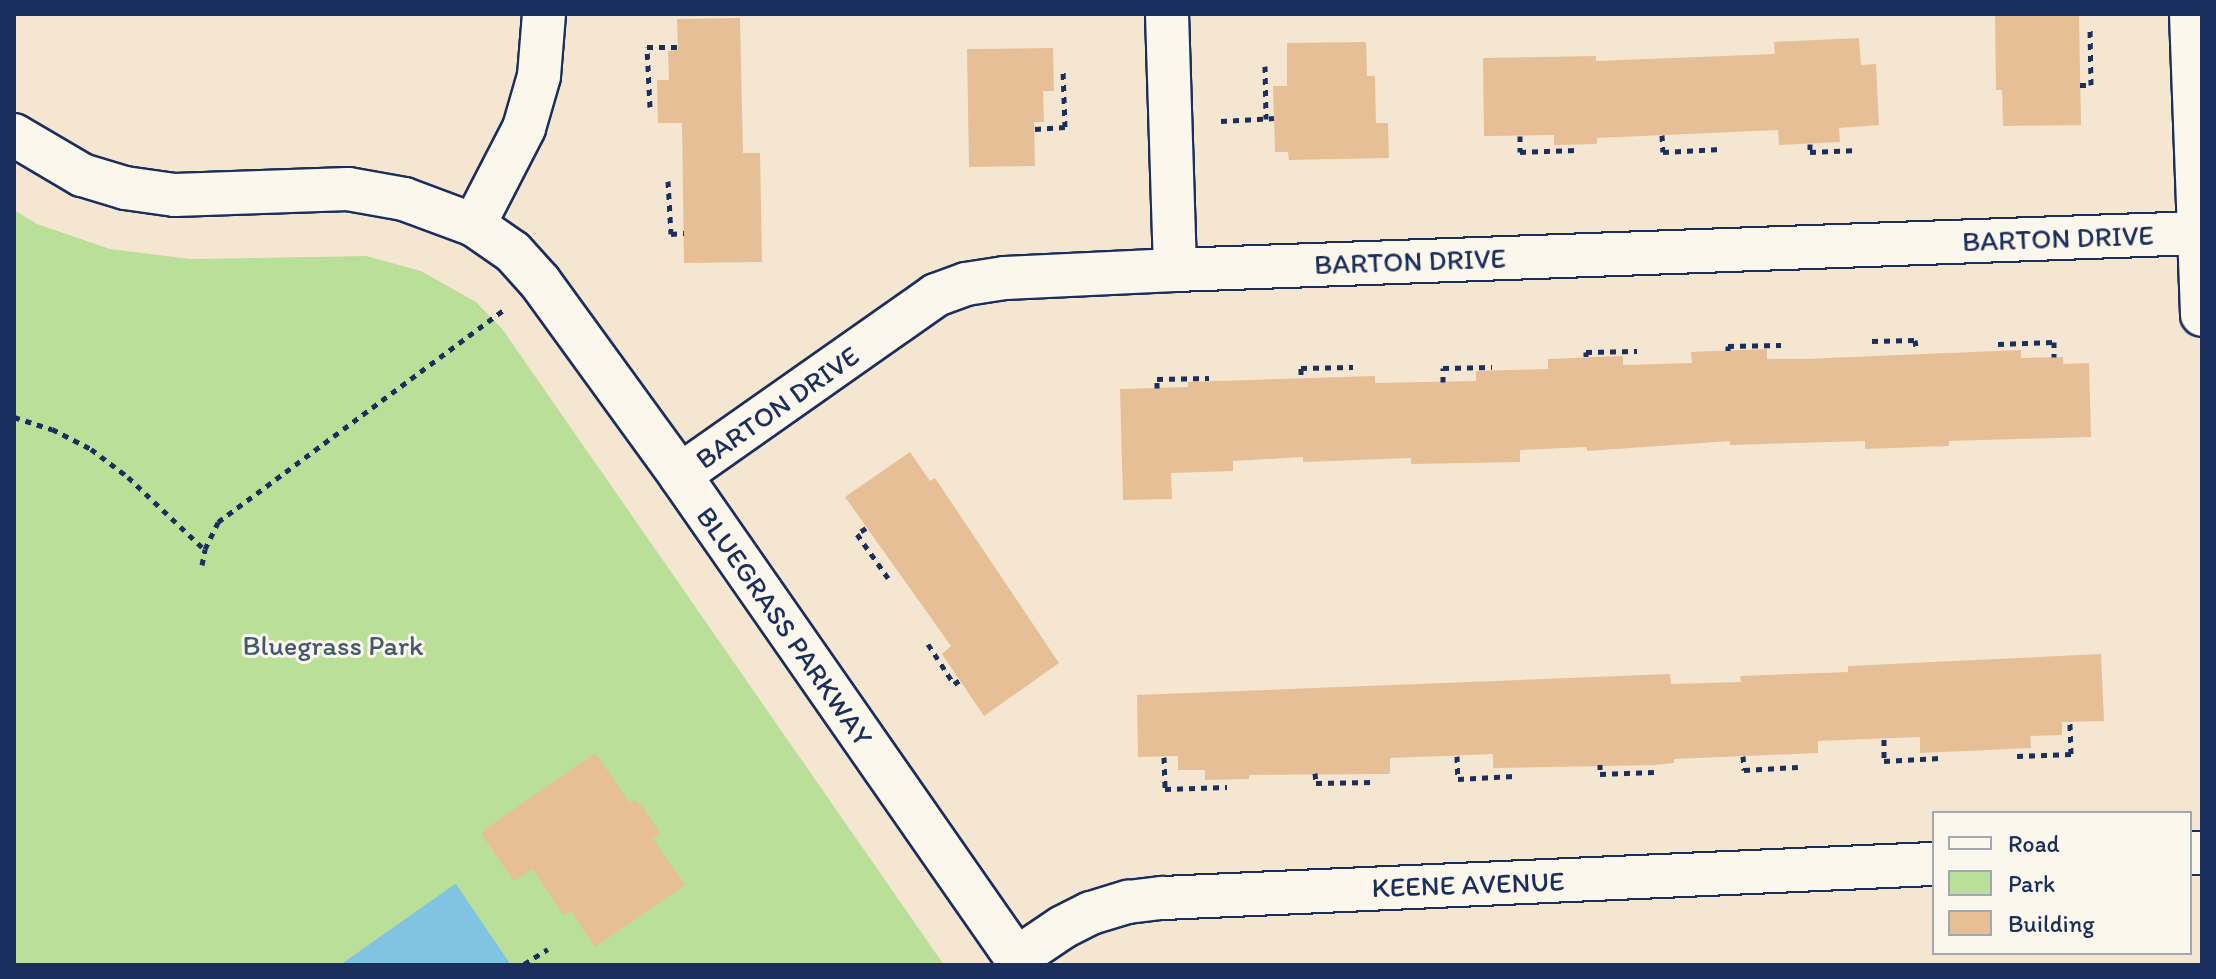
<!DOCTYPE html>
<html>
<head>
<meta charset="utf-8">
<style>
	body { margin:0 }
	#map { position:relative; width:2216px; height:979px; overflow:hidden; background:#f5e6d2; font-family:Itim,sans-serif }
	div>[style] { position:absolute }
	.green>* { inset:0; background:#badf99 }
	.water>* { inset:0; background:#80c4e1 }
	.building>* { inset:0; background:#e6bf96 }
	.path>* { height:5px; margin-top:-2.5px; transform-origin:0; background:repeating-linear-gradient(90deg,#1b2f5e 0 6px,transparent 0 12px) }
	.roads { filter:drop-shadow(2px 0 #1b2f5e) drop-shadow(-2px 0 #1b2f5e) drop-shadow(0 2px #1b2f5e) drop-shadow(0 -2px #1b2f5e) }
	.street>* { height:42px; margin:-21px; padding:0 21px; transform-origin:21px; border-radius:21px; background:#fbf7ec }
	span { translate:-50% -50%; white-space:nowrap; text-align:center; line-height:1.15; -webkit-text-stroke:6px #fbf7ec; paint-order:stroke }
	.street-label { font-size:28px; color:#1b2f5e }
	.park-label { font-size:28px; color:#435b6d }
	.frame { position:absolute; inset:0; border:16px solid #1b2f5e; pointer-events:none }
	.legend { position:absolute; left:1932px; top:811px; width:260px; height:144px; box-sizing:border-box; background:#fbf7ec; border:2px solid #a1a7b3; margin:0; padding:10px 14px; list-style:none; font-size:24px; color:#1b2f5e }
	.legend li { display:flex; align-items:center; gap:16px; height:40px }
	.legend b { width:40px; border:2px solid #a1a7b3 }
</style>
</head>
<body>
<div id="map">
	<div class="green">
		<i style="clip-path:polygon(14px 210px,37px 224px,110px 249px,190px 259px,366px 256px,421px 271px,476px 302px,503px 330px,944px 965px,14px 965px)"></i>
	</div>
	<div class="water">
		<i style="clip-path:polygon(456px 884px,511px 965px,340px 965px,455px 884px)"></i>
	</div>
	<div class="building">
		<i style="clip-path:polygon(1995px 14px,2079px 14px,2081px 125px,2003px 126px,2002px 90px,1996px 90px)"></i>
		<i style="clip-path:polygon(740px 18px,743px 153px,760px 153px,762px 262px,684px 263px,682px 123px,658px 123px,657px 80px,669px 80px,668px 51px,678px 50px,677px 19px)"></i>
		<i style="clip-path:polygon(1859px 38px,1861px 65px,1876px 64px,1879px 125px,1839px 128px,1840px 142px,1779px 145px,1778px 130px,1597px 138px,1597px 144px,1554px 145px,1554px 135px,1484px 136px,1483px 58px,1596px 56px,1596px 61px,1775px 54px,1774px 42px)"></i>
		<i style="clip-path:polygon(1366px 42px,1367px 76px,1375px 76px,1376px 123px,1388px 123px,1389px 158px,1289px 160px,1288px 152px,1275px 152px,1273px 86px,1287px 86px,1287px 43px)"></i>
		<i style="clip-path:polygon(1053px 48px,1054px 91px,1043px 91px,1044px 122px,1034px 122px,1035px 166px,969px 167px,967px 49px)"></i>
		<i style="clip-path:polygon(1767px 349px,1767px 359px,1804px 359px,2021px 350px,2021px 358px,2063px 357px,2063px 364px,2089px 363px,2091px 437px,1949px 441px,1949px 446px,1865px 449px,1865px 441px,1730px 445px,1730px 441px,1587px 451px,1587px 447px,1520px 450px,1520px 462px,1411px 464px,1411px 458px,1303px 462px,1303px 457px,1233px 461px,1233px 471px,1171px 473px,1172px 499px,1123px 500px,1120px 389px,1188px 387px,1188px 382px,1375px 376px,1375px 383px,1476px 381px,1476px 371px,1548px 369px,1548px 359px,1623px 356px,1623px 365px,1692px 363px,1691px 352px)"></i>
		<i style="clip-path:polygon(910px 452px,930px 481px,935px 478px,1059px 663px,984px 716px,942px 654px,951px 646px,845px 497px)"></i>
		<i style="clip-path:polygon(2101px 654px,2104px 721px,2062px 722px,2062px 735px,2030px 736px,2031px 748px,1920px 753px,1920px 737px,1818px 741px,1818px 753px,1674px 759px,1674px 763px,1654px 765px,1493px 768px,1493px 754px,1390px 758px,1390px 774px,1249px 775px,1249px 779px,1205px 780px,1205px 770px,1178px 770px,1178px 756px,1138px 757px,1137px 695px,1670px 674px,1671px 684px,1741px 682px,1740px 676px,1848px 672px,1848px 666px)"></i>
		<i style="clip-path:polygon(595px 753px,630px 803px,635px 800px,641px 805px,661px 834px,653px 839px,685px 885px,595px 947px,571px 911px,564px 915px,532px 869px,514px 881px,482px 835px,484px 830px)"></i>
	</div>
	<div class="path">
		<i style="left:1265px;top:66px;width:53px;rotate:88.9deg"></i>
		<i style="left:2080px;top:85px;width:11px"></i>
		<i style="left:2091px;top:85px;width:59px;rotate:-91deg"></i>
		<i style="left:650px;top:107px;width:60px;rotate:-92.9deg"></i>
		<i style="left:647px;top:47px;width:31px"></i>
		<i style="left:1221px;top:121px;width:53px;rotate:-3.2deg"></i>
		<i style="left:1035px;top:129px;width:30px;rotate:-4deg"></i>
		<i style="left:1065px;top:127px;width:57px;rotate:-92deg"></i>
		<i style="left:1662px;top:135px;width:17px;rotate:87deg"></i>
		<i style="left:1663px;top:152px;width:58px;rotate:-3deg"></i>
		<i style="left:1520px;top:136px;width:16px;rotate:90deg"></i>
		<i style="left:1520px;top:152px;width:57px;rotate:-2deg"></i>
		<i style="left:1810px;top:144px;width:8px;rotate:90deg"></i>
		<i style="left:1810px;top:152px;width:48px;rotate:-2.4deg"></i>
		<i style="left:668px;top:181px;width:53px;rotate:86.8deg"></i>
		<i style="left:671px;top:234px;width:13px;rotate:-4deg"></i>
		<i style="left:1872px;top:341px;width:43px;rotate:-1.3deg"></i>
		<i style="left:1915px;top:340px;width:7px;rotate:82deg"></i>
		<i style="left:1998px;top:344px;width:56px;rotate:-2deg"></i>
		<i style="left:2054px;top:342px;width:15px;rotate:90deg"></i>
		<i style="left:1728px;top:351px;width:5px;rotate:-90deg"></i>
		<i style="left:1728px;top:346px;width:53px;rotate:-1.1deg"></i>
		<i style="left:1586px;top:357px;width:5px;rotate:-90deg"></i>
		<i style="left:1586px;top:352px;width:51px;rotate:-1.1deg"></i>
		<i style="left:1301px;top:375px;width:7px;rotate:-90deg"></i>
		<i style="left:1301px;top:368px;width:52px;rotate:-1.1deg"></i>
		<i style="left:1443px;top:382px;width:14px;rotate:-90deg"></i>
		<i style="left:1443px;top:368px;width:49px;rotate:-1.2deg"></i>
		<i style="left:1157px;top:388px;width:9px;rotate:-90deg"></i>
		<i style="left:1157px;top:379px;width:52px;rotate:-1.1deg"></i>
		<i style="left:14px;top:417px;width:40px;rotate:18deg"></i>
		<i style="left:52px;top:429px;width:44px;rotate:27.1deg"></i>
		<i style="left:91px;top:449px;width:46px;rotate:37.1deg"></i>
		<i style="left:128px;top:477px;width:105px;rotate:43.5deg"></i>
		<i style="left:866px;top:528px;width:11px;rotate:146deg"></i>
		<i style="left:857px;top:534px;width:54px;rotate:54.8deg"></i>
		<i style="left:202px;top:565px;width:16px;rotate:-79deg"></i>
		<i style="left:205px;top:549px;width:30px;rotate:-64deg"></i>
		<i style="left:218px;top:522px;width:359px;rotate:-36.6deg"></i>
		<i style="left:928px;top:644px;width:48px;rotate:57deg"></i>
		<i style="left:954px;top:684px;width:7px;rotate:-34deg"></i>
		<i style="left:1884px;top:739px;width:22px;rotate:90deg"></i>
		<i style="left:1884px;top:761px;width:56px;rotate:-3.1deg"></i>
		<i style="left:1457px;top:756px;width:23px;rotate:88deg"></i>
		<i style="left:1458px;top:779px;width:56px;rotate:-3.1deg"></i>
		<i style="left:1743px;top:756px;width:14px;rotate:86deg"></i>
		<i style="left:1744px;top:770px;width:54px;rotate:-3.2deg"></i>
		<i style="left:2017px;top:756px;width:54px;rotate:-2.1deg"></i>
		<i style="left:2071px;top:754px;width:32px;rotate:-92deg"></i>
		<i style="left:1164px;top:757px;width:32px;rotate:88deg"></i>
		<i style="left:1165px;top:789px;width:62px;rotate:-1.8deg"></i>
		<i style="left:1600px;top:764px;width:10px;rotate:90deg"></i>
		<i style="left:1600px;top:774px;width:54px;rotate:-2.1deg"></i>
		<i style="left:1315px;top:773px;width:10px;rotate:84deg"></i>
		<i style="left:1316px;top:783px;width:57px;rotate:-1deg"></i>
		<i style="left:524px;top:964px;width:28px;rotate:-32deg"></i>
	</div>
	<div class="roads">
		<div class="street">
			<i style="left:1167px;top:14px;width:256px;rotate:88.2deg"></i>
			<i style="left:2191px;top:14px;width:301px;rotate:87.9deg"></i>
			<i style="left:14px;top:135px;width:79px;rotate:30.5deg"></i>
			<i style="left:82px;top:175px;width:45px;rotate:16.8deg"></i>
			<i style="left:125px;top:188px;width:50px;rotate:8deg"></i>
			<i style="left:175px;top:195px;width:173px;rotate:-2deg"></i>
			<i style="left:348px;top:189px;width:57px;rotate:10.1deg"></i>
			<i style="left:404px;top:199px;width:75px;rotate:20.4deg"></i>
			<i style="left:474px;top:225px;width:47px;rotate:34.7deg"></i>
			<i style="left:513px;top:252px;width:40px;rotate:48deg"></i>
			<i style="left:540px;top:282px;width:238px;rotate:54deg"></i>
			<i style="left:680px;top:475px;width:597px;rotate:55.17deg"></i>
			<i style="left:474px;top:225px;width:109px;rotate:-62.7deg"></i>
			<i style="left:524px;top:128px;width:54px;rotate:-73.9deg"></i>
			<i style="left:539px;top:76px;width:62px;rotate:-85.4deg"></i>
			<i style="left:680px;top:475px;width:313px;rotate:-35.1deg"></i>
			<i style="left:936px;top:295px;width:32px;rotate:-20deg"></i>
			<i style="left:966px;top:284px;width:39px;rotate:-9deg"></i>
			<i style="left:1005px;top:278px;width:170px;rotate:-2.7deg"></i>
			<i style="left:1175px;top:270px;width:1026px;rotate:-2.07deg"></i>
			<i style="left:2190px;top:853px;width:12px"></i>
			<i style="left:1017px;top:958px;width:55px;rotate:-34deg"></i>
			<i style="left:1063px;top:927px;width:31px;rotate:-27deg"></i>
			<i style="left:1091px;top:913px;width:39px;rotate:-17deg"></i>
			<i style="left:1128px;top:902px;width:35px;rotate:-7deg"></i>
			<i style="left:1163px;top:898px;width:772px;rotate:-2.53deg"></i>
		</div>
	</div>
	<div class="street-label">
		<span style="left:2058px;top:238px;rotate:-2deg">BARTON DRIVE</span>
		<span style="left:1410px;top:261px;rotate:-2deg">BARTON DRIVE</span>
		<span style="left:777px;top:407px;rotate:-35deg">BARTON DRIVE</span>
		<span style="left:785px;top:626px;rotate:55deg">BLUEGRASS PARKWAY</span>
		<span style="left:1468px;top:884px;rotate:-2deg">KEENE AVENUE</span>
	</div>
	<div class="park-label">
		<span style="left:333px;top:645px">Bluegrass Park</span>
	</div>
	<div class="frame"></div>
	<ul class="legend">
	<li><b style="height:10px;background:#fbf7ec"></b>Road</li>
	<li><b style="height:22px;background:#badf99"></b>Park</li>
	<li><b style="height:22px;background:#e6bf96"></b>Building</li>
	</ul>
</div>
</body>
</html>
